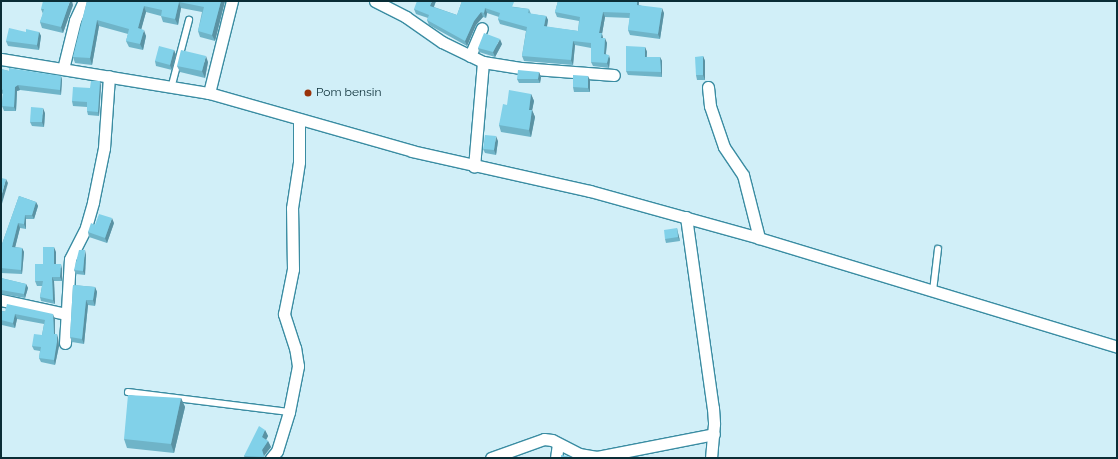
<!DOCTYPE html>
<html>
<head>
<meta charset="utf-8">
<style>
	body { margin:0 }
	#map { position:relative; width:1118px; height:459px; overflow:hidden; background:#d1eff8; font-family:Raleway,sans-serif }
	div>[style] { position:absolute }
	.roads { filter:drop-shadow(1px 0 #3a8ca2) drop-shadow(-1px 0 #3a8ca2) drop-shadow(0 1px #3a8ca2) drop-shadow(0 -1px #3a8ca2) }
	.service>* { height:5.5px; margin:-2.75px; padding:0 2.75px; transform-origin:2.75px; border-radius:2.75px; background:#fff }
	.minor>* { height:11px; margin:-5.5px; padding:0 5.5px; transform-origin:5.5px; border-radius:5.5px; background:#fff }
	.wall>* { inset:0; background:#6fb4c8 }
	.shaded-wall>* { inset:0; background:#5a92a3 }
	.building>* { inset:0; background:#81d1e9 }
	.dots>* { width:11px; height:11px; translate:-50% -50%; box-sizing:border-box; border:2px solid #d1eff8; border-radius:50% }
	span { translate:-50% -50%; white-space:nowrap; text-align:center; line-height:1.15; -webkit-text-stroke:3.5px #d1eff8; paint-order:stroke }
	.poi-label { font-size:12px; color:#0a2d36 }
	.left { translate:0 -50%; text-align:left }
	.frame { position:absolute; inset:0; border:2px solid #0a2d36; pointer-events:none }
</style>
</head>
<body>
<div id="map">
	<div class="roads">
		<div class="service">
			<i style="left:172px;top:85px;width:67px;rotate:-75.3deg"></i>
			<i style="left:933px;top:291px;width:42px;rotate:-83.2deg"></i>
			<i style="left:128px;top:392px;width:162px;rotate:7.1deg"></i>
		</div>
		<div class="minor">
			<i style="left:375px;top:1px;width:35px;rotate:27deg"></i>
			<i style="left:406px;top:17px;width:44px;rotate:34.8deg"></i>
			<i style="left:442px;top:42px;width:46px;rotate:26deg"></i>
			<i style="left:483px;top:62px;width:105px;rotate:94.9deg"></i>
			<i style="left:470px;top:56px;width:30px;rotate:-67deg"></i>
			<i style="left:1px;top:59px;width:211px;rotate:9.3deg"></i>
			<i style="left:209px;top:93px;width:211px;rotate:15.9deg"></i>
			<i style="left:412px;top:151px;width:182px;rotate:12.7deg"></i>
			<i style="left:590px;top:191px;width:175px;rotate:15.5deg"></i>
			<i style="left:759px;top:238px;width:374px;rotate:16.9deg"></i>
			<i style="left:483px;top:62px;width:38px;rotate:9deg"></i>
			<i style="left:521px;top:68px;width:93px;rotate:4.3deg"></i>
			<i style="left:63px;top:69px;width:50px;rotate:-76.2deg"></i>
			<i style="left:75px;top:20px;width:21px;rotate:-65deg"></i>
			<i style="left:708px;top:87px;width:19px;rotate:84deg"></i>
			<i style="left:710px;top:106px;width:43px;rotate:71.1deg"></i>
			<i style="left:724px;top:147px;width:34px;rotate:56deg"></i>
			<i style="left:743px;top:175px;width:65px;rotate:75.7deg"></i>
			<i style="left:209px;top:93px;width:95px;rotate:-76deg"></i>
			<i style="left:686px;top:217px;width:193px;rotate:82deg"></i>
			<i style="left:713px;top:408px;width:16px;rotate:86deg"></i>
			<i style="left:714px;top:424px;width:34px;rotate:95deg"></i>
			<i style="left:1px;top:300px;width:66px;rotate:12.2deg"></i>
			<i style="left:65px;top:343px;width:84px;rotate:-86.6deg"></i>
			<i style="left:70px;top:259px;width:36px;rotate:-63deg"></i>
			<i style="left:86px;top:227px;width:26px;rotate:-74deg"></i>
			<i style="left:93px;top:202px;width:55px;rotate:-78.5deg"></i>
			<i style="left:104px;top:148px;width:72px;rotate:-86deg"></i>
			<i style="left:271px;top:458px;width:9px;rotate:-49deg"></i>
			<i style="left:277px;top:451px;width:41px;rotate:-72.9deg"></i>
			<i style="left:289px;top:412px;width:47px;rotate:-78.9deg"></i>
			<i style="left:298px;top:366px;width:18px;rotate:-99deg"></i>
			<i style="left:295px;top:348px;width:36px;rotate:-108deg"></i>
			<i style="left:284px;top:314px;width:46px;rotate:-78.7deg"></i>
			<i style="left:293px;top:269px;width:61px;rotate:-90.9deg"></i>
			<i style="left:292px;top:208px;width:47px;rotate:-81.3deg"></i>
			<i style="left:299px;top:162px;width:43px;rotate:-90deg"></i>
			<i style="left:491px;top:458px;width:56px;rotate:-19.7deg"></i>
			<i style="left:544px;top:439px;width:8px;rotate:7deg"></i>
			<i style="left:552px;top:440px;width:30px;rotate:27deg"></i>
			<i style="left:579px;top:454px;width:18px;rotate:9deg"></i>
			<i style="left:597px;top:457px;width:119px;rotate:-11.1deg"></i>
			<i style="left:556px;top:458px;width:14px;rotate:-82deg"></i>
		</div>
	</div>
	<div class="wall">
		<i style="clip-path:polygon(87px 1px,225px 1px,215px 41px,200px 37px,198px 31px,202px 12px,181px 8px,178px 25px,163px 22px,161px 16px,146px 12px,141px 29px,146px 36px,143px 50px,129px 47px,126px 41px,128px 34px,99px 26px,92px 65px,75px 63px,73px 57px)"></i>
		<i style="clip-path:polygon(436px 1px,434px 7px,457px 15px,462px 1px,515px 7px,529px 9px,531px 14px,546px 16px,548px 20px,547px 27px,578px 31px,579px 21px,557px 17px,555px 12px,558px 1px,639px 1px,639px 5px,664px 13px,660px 39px,630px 35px,628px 30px,630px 18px,605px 17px,602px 34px,603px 38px,607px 43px,606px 54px,610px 59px,609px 68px,593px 66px,591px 62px,591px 48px,575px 45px,573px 65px,524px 61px,522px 56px,526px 31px,500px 24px,498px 19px,499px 17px,487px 13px,486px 18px,483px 17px,476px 25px,467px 46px,429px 25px,427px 20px,428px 18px,416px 14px,414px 9px)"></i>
		<i style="clip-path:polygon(73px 5px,63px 33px,42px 28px,40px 22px,43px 14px,41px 9px)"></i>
		<i style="clip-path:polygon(26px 32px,39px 32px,41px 36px,39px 50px,8px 46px,6px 41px)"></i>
		<i style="clip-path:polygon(502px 44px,495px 57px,479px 52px,478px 48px)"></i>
		<i style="clip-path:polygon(645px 47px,647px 52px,647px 57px,660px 57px,662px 61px,662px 77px,628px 75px,626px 71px)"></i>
		<i style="clip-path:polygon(174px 50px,176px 55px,172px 70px,156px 66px,155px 61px)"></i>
		<i style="clip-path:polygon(703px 56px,705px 61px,705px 80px,697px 80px,696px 75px)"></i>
		<i style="clip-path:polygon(208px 62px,205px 78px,180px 72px,177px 66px)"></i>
		<i style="clip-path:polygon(1px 69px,9px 71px,61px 76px,62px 80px,61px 95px,20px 90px,17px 91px,16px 111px,4px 111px,2px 106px,3px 94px,1px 93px)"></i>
		<i style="clip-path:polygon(539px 72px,541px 77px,540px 83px,519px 83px,517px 79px)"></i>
		<i style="clip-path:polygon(590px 80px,590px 92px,574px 92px,573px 87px)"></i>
		<i style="clip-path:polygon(100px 81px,101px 86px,99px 116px,88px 115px,87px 111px,87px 107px,73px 106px,72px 101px)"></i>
		<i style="clip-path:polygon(531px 94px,534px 101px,532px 110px,535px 117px,531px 137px,501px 132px,499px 125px,507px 105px)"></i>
		<i style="clip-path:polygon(45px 113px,44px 127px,32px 126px,30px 122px)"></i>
		<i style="clip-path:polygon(498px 141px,496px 155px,485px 153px,483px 149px)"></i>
		<i style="clip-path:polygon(19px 196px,36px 202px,38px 206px,34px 219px,26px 219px,26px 229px,20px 228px,15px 247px,22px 248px,24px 252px,22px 274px,1px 273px,1px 244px,2px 244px)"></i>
		<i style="clip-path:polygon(114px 223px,107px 243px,89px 237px,88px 232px,95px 225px)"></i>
		<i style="clip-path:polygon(677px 228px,678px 233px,680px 241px,666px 243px,665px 239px)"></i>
		<i style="clip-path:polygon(56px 252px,56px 264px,62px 269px,62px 281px,54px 281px,55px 304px,41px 301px,40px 297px,42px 286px,37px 286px,35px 281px,43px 264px)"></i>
		<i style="clip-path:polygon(86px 255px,85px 275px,76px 274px,74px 270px)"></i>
		<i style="clip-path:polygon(1px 278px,26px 284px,28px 288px,25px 298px,1px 294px)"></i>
		<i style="clip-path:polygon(73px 285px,95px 287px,97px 292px,95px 306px,88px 305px,84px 344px,72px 342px,70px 337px)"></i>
		<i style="clip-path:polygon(2px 311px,55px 319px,55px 334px,58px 338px,59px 346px,55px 365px,41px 362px,39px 358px,40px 351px,34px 350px,32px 346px,42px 335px,44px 324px,17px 319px,15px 328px,2px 325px,1px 322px,1px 318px)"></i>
		<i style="clip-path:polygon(181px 398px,185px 407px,174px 453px,127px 448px,124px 439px)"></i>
		<i style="clip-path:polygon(265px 430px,268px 436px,266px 440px,268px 441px,271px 447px,264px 456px,265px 458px,245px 458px,244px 456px)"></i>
	</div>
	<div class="shaded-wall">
		<i style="clip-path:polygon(70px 1px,72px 1px,73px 5px,63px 33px,61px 27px)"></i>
		<i style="clip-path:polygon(221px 1px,225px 1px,215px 41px,212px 35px)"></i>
		<i style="clip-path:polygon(432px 1px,436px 1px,432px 11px,430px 6px)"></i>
		<i style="clip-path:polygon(637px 1px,639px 1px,639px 2px,638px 9px,637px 5px)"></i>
		<i style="clip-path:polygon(179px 2px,181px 8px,178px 25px,175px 19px)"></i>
		<i style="clip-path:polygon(144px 6px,146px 12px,140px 34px,138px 28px)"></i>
		<i style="clip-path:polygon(485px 8px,487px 13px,486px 18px,484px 13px)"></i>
		<i style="clip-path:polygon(662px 8px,664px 13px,660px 39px,658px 34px)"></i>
		<i style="clip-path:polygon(481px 12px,483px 17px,476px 25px,467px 46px,465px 41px,474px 21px)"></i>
		<i style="clip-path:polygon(603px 12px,605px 17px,602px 34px,603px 38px,603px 42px,599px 33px)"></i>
		<i style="clip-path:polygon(546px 16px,548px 20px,546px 31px,544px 26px)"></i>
		<i style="clip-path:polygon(97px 20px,99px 26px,92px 65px,90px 58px)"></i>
		<i style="clip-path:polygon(144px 30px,146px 36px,143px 50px,140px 44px)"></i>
		<i style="clip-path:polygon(39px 32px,41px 36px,39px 50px,37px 45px)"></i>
		<i style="clip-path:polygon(605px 38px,607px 43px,605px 59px,604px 54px)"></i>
		<i style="clip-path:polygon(500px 39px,502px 44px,495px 57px,493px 52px)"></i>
		<i style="clip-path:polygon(573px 41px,575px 45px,573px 65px,571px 60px)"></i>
		<i style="clip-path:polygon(645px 47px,647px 52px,646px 61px,645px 57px)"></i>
		<i style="clip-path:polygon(174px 50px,176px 55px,172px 70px,170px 65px)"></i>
		<i style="clip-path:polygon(609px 55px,610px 59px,609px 68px,607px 63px)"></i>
		<i style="clip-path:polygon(206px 56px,208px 62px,205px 78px,202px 71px)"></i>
		<i style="clip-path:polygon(703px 56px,705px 61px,705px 80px,703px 75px)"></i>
		<i style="clip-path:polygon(660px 57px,662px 61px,662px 77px,661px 72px)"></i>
		<i style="clip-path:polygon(539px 72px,541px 77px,540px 83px,538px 79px)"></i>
		<i style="clip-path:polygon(61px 76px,62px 80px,61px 95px,60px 90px)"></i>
		<i style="clip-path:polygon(588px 76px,590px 80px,590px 92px,588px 88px)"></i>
		<i style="clip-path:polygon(100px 81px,101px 86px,99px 116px,98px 112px)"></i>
		<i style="clip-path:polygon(18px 85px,20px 90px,17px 91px,16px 111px,14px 107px,15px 87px)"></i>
		<i style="clip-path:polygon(531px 94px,534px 101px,531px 116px,529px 110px)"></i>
		<i style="clip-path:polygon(43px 108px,45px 113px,44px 127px,42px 122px)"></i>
		<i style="clip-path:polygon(532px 110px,535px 117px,531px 137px,529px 130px)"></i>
		<i style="clip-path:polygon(496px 136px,498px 141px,496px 155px,494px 150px)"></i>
		<i style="clip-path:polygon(6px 179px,8px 183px,1px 207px,1px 197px)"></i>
		<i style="clip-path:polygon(36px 202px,38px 206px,34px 219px,32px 215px)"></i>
		<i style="clip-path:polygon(25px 215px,26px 219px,26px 229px,24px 224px)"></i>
		<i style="clip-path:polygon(112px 218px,114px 223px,107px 243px,105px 238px)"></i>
		<i style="clip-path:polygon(18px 223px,20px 228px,14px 252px,12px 247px)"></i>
		<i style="clip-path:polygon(677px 228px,678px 233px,680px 241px,678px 237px)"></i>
		<i style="clip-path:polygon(54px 247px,56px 252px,56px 269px,54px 264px)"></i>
		<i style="clip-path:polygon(22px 248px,24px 252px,22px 274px,21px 270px)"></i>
		<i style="clip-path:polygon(85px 250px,86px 255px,85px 275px,83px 271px)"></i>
		<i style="clip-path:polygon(61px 264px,62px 269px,62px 281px,60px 277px)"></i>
		<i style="clip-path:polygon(52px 277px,54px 281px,55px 304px,53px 300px)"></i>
		<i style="clip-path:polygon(26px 284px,28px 288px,25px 298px,24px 294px)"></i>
		<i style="clip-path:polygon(95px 287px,97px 292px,95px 306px,93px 300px)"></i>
		<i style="clip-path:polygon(86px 300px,88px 305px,84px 344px,82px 339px)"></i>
		<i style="clip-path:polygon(15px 314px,17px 319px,15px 328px,13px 323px)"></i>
		<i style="clip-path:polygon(53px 314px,55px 319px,55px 338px,54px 334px)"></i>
		<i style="clip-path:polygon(57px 334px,58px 338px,59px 346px,55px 365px,54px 360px)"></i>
		<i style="clip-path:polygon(181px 398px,185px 407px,174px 453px,171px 444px)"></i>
		<i style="clip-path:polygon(265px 430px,268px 436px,264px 444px,262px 437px)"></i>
		<i style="clip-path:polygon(268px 441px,271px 447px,264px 456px,265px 458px,262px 450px)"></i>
	</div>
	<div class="building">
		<i style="clip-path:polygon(43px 1px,70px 1px,61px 27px,40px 22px,44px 9px,41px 9px)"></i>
		<i style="clip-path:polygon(87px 1px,221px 1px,212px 35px,198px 31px,204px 7px,179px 2px,175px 19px,161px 16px,162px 10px,144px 6px,138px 28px,144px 30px,140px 44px,126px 41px,129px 29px,97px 20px,90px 58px,73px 57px)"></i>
		<i style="clip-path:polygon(417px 1px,432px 1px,430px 6px,457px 15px,462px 1px,509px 1px,514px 2px,512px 7px,529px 9px,528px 13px,546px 16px,544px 26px,578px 31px,580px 17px,555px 12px,558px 1px,637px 1px,637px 5px,662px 8px,658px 34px,628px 30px,630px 13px,603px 12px,599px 33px,602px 33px,601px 38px,605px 38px,604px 54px,609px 55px,607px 63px,591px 62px,591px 43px,573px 41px,571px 60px,522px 56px,527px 27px,498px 19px,500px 13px,485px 8px,484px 13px,481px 12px,474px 21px,465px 41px,427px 20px,429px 15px,414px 9px)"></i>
		<i style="clip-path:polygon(9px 28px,26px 32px,26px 29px,39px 32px,37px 45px,6px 41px)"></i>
		<i style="clip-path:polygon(484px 33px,500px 39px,493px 52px,478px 48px)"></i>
		<i style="clip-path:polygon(159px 46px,174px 50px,170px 65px,155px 61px)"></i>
		<i style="clip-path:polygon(626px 46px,645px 47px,645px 57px,660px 57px,661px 72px,626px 71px)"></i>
		<i style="clip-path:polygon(181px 50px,206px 56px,202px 71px,177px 66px)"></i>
		<i style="clip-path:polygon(703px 56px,703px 75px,696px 75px,695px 57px)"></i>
		<i style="clip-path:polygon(9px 68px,61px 76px,60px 90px,18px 85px,15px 87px,14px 107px,2px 106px,3px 90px,1px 89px,1px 69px,9px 71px)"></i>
		<i style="clip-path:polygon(518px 70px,539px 72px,538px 79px,517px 79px)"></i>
		<i style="clip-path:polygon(573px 75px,588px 76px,588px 88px,573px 87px)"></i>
		<i style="clip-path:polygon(91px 81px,100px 81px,98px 112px,87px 111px,87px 102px,72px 101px,73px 87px,90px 88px)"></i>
		<i style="clip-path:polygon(509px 90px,531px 94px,529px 110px,532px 110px,529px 130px,499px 125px,503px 104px,507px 105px)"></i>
		<i style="clip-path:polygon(31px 107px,43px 108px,42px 122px,30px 122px)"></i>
		<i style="clip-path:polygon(485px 135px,496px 136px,494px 150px,483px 149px)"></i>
		<i style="clip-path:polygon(1px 178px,6px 179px,1px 197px)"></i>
		<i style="clip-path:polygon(19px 196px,36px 202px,32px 215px,25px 215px,24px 224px,18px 223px,12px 247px,22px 248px,21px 270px,1px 268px,1px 244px,2px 244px)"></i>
		<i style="clip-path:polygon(99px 214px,112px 218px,105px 238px,88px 232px,91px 223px,95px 225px)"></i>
		<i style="clip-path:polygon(677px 228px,678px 237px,665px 239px,664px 230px)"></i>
		<i style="clip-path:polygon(43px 247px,54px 247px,54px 264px,61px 264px,60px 277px,52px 277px,53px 300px,40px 297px,43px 281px,35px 281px,35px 264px,43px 264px)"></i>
		<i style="clip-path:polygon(79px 250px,85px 250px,83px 271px,74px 270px)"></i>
		<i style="clip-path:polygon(1px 278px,26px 284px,24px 294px,1px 290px)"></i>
		<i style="clip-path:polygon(73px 285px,95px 287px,93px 300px,86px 300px,82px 339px,70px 337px)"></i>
		<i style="clip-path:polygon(7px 304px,53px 314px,54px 334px,57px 334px,57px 342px,54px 360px,39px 358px,41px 347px,32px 346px,34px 334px,42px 335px,45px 320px,15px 314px,13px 323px,1px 320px,2px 311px,5px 312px)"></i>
		<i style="clip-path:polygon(128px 395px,181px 398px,171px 444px,124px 439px)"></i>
		<i style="clip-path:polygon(259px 426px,265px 430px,262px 437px,268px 441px,262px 450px,264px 457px,244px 456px)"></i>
		<i style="clip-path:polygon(561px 455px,572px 457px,572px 458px,561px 458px)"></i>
	</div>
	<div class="dots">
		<i style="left:308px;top:93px;background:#99330b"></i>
	</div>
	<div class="poi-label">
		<span class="left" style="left:316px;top:93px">Pom bensin</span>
	</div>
	<div class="frame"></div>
</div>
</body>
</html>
